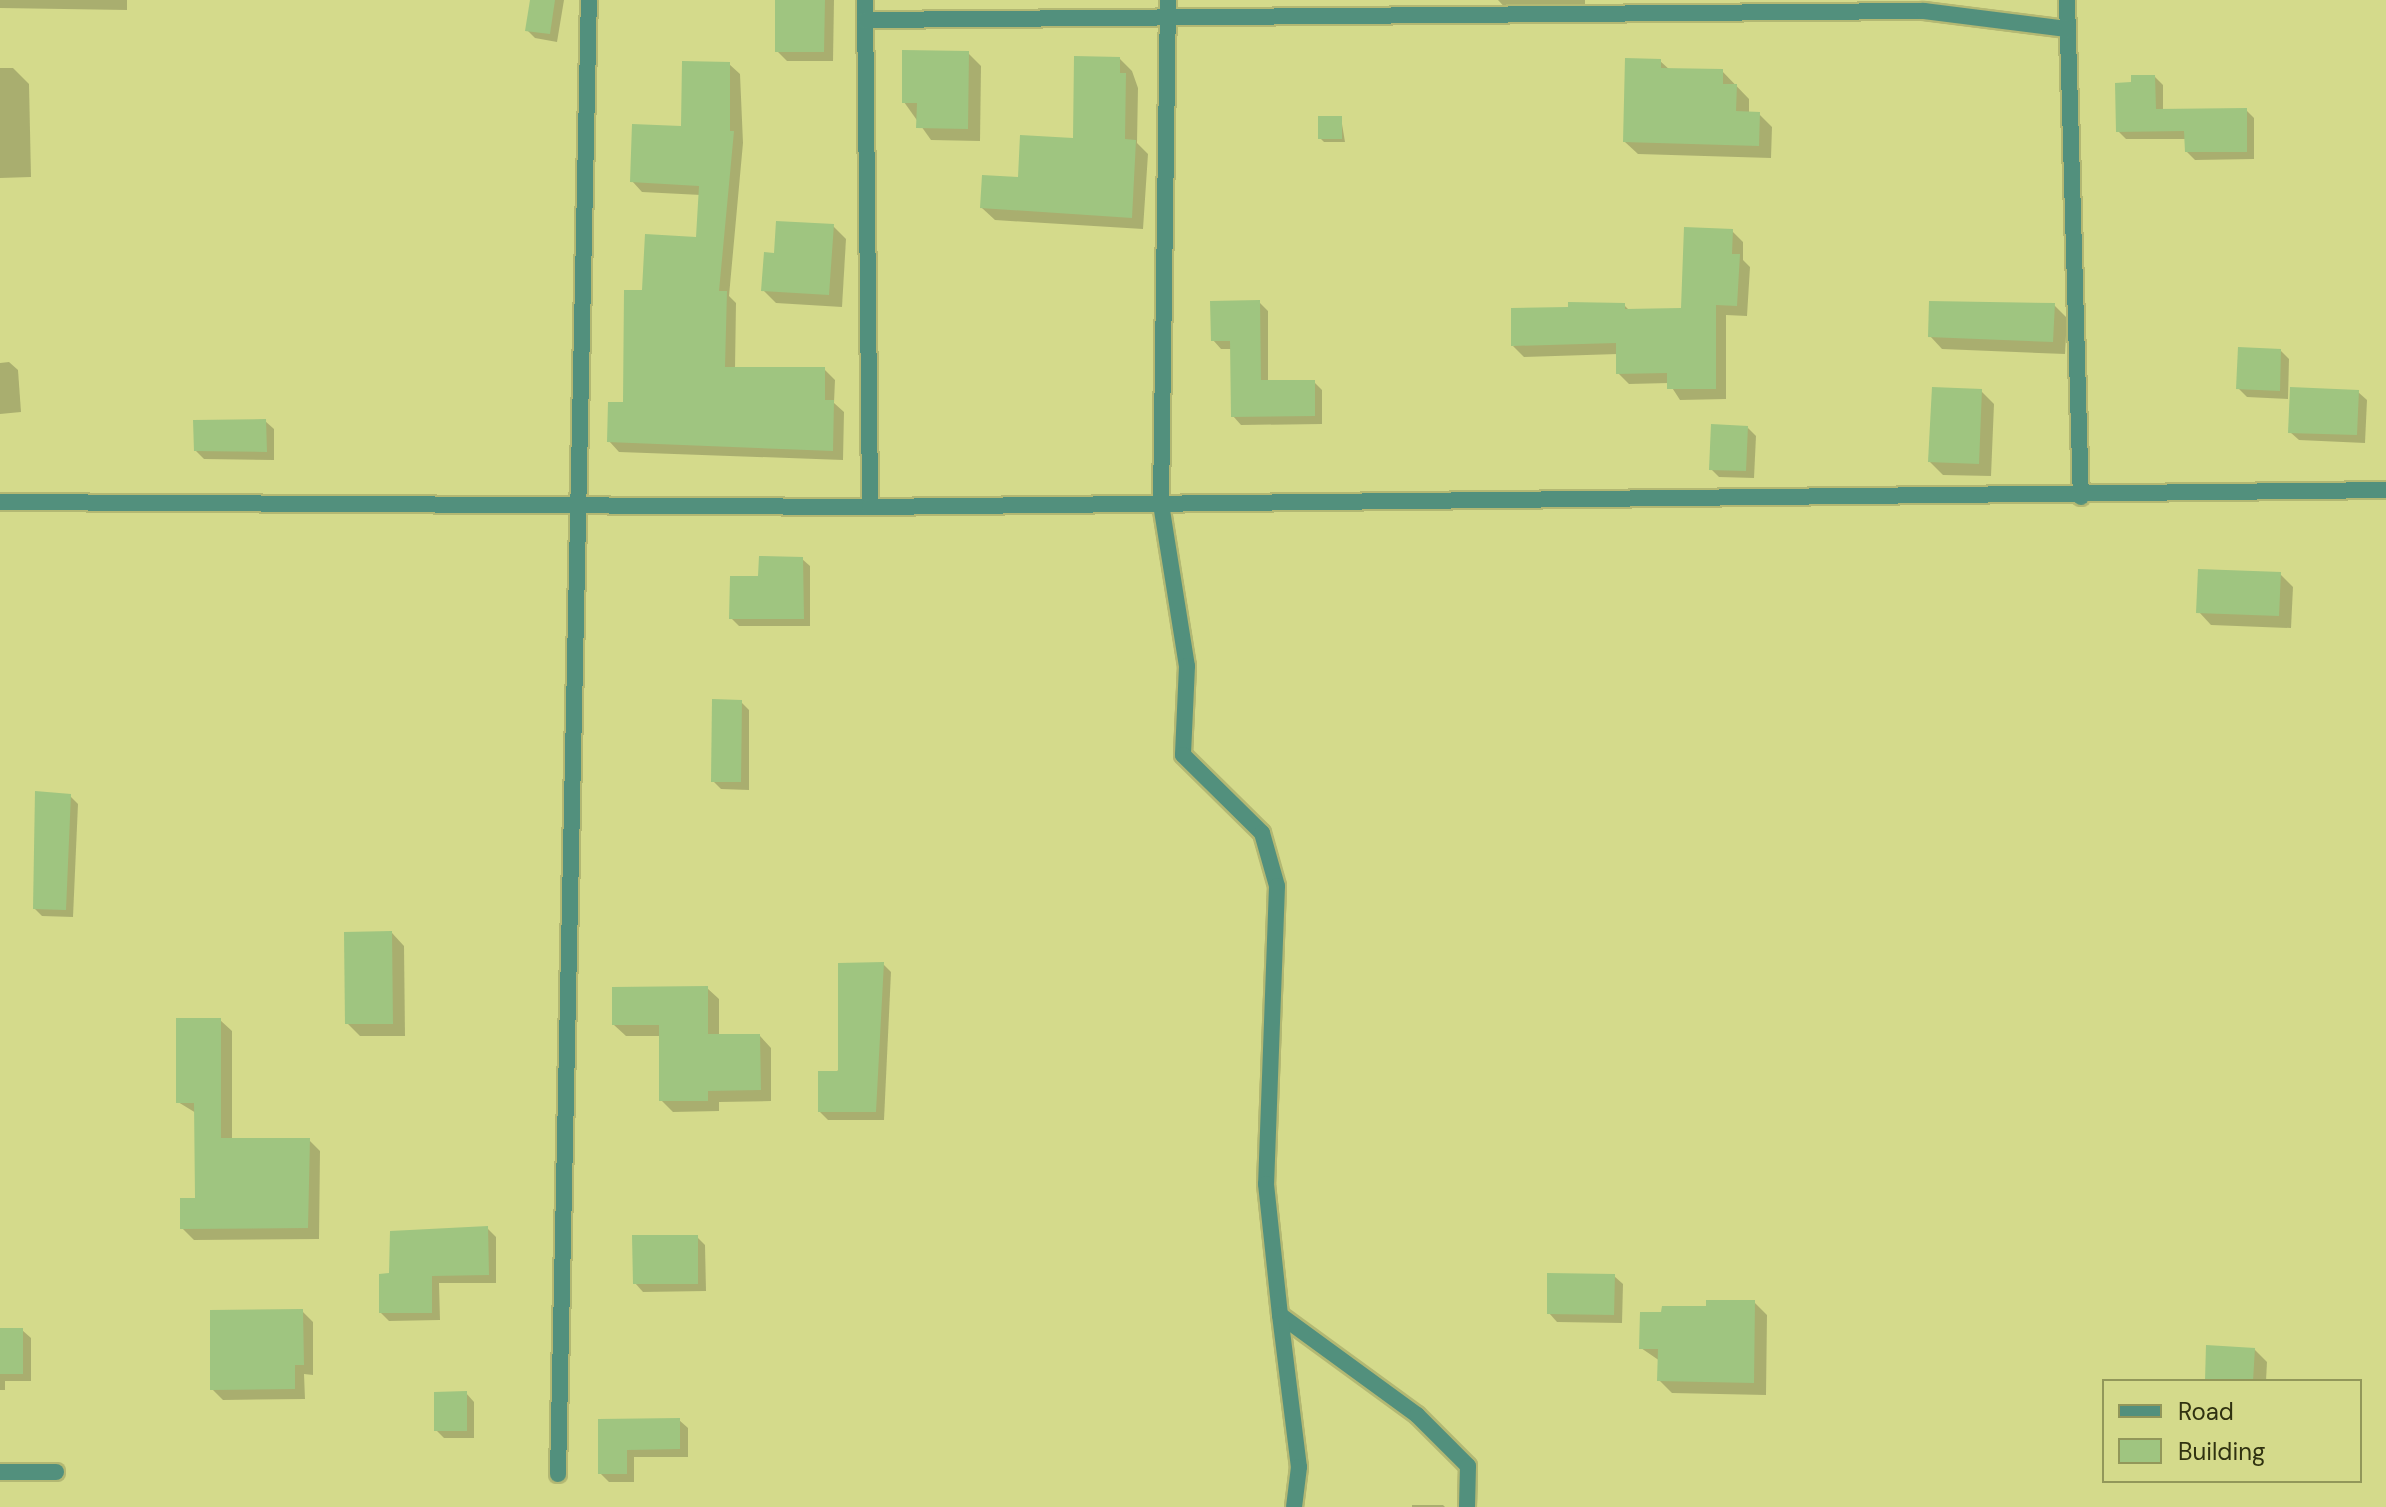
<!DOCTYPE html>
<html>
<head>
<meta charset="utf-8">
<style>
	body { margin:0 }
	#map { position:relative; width:2386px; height:1507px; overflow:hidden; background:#d4da8b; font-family:"DM Sans",sans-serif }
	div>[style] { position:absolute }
	.shadow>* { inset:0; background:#0003 }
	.building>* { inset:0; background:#9fc580 }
	.roads { filter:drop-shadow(2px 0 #b3b873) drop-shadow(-2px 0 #b3b873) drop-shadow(0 2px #b3b873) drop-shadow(0 -2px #b3b873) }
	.minor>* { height:16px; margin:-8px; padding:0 8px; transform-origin:8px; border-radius:8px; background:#52907d }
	span { translate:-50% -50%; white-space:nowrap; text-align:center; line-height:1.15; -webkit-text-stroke:7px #d4da8b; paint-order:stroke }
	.legend { position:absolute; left:2102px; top:1379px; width:260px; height:104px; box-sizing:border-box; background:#d4da8b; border:2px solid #92975a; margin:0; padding:10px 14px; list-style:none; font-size:24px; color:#303211 }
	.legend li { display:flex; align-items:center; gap:16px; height:40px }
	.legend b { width:40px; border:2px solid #92975a }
</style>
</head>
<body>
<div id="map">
	<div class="shadow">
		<i style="clip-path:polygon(0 0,127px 0,127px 10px,0 8px)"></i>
		<i style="clip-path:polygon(532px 0,564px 0,557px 42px,535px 38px,527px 30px)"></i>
		<i style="clip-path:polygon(777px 0,834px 0,833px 61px,787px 61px,777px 51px)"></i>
		<i style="clip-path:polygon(1498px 0,1585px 0,1585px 13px,1511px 14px)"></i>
		<i style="clip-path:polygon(968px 53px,981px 66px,980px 141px,931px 140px,904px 102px)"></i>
		<i style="clip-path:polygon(1120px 59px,1132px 71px,1138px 88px,1137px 143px,1148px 154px,1143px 229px,995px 220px,982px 208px,1075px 140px)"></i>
		<i style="clip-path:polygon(1660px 61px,1670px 70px,1722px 71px,1749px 99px,1749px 113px,1759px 114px,1772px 127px,1771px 158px,1638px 154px,1625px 142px)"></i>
		<i style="clip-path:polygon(729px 64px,740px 74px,743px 143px,729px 296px,736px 303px,735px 369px,824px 369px,835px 380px,834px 403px,844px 412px,843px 460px,619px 452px,609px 441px,625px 404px,644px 292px,698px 239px,701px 195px,642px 192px,632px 181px,683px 128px)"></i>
		<i style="clip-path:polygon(0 68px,13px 68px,29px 84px,31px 177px,0 178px)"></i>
		<i style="clip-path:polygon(2155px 77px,2163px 85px,2163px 110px,2246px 110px,2254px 118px,2254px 159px,2195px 160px,2187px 152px,2186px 139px,2126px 139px,2118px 131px,2133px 84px)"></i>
		<i style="clip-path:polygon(1341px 118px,1345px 142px,1324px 142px,1320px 138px)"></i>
		<i style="clip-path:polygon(833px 226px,846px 239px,842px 307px,776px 303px,763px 290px,776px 255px)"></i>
		<i style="clip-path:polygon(1732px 231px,1743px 242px,1743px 260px,1750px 267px,1747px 316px,1726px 315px,1726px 399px,1680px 400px,1669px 383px,1629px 384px,1618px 373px,1618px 354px,1524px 357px,1513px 346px,1624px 305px,1630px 311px,1683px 310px)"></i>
		<i style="clip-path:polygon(1259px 302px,1268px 311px,1268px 382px,1314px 382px,1322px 390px,1322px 424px,1241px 425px,1233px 416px,1232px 349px,1221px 349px,1213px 340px)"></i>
		<i style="clip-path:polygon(2054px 305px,2067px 318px,2065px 354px,1942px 349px,1930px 336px)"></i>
		<i style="clip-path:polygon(2281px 351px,2289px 359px,2288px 399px,2247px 397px,2239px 389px)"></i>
		<i style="clip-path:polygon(9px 362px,18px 370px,21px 412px,0 414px,0 363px)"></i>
		<i style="clip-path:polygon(1981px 391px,1994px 404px,1991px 476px,1943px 475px,1930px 462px)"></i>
		<i style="clip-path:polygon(2358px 392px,2367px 400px,2365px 443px,2299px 440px,2290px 432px)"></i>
		<i style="clip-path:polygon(265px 421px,274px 429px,274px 460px,204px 459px,196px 451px)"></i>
		<i style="clip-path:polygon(1748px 428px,1756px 436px,1754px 478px,1719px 477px,1711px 469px)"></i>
		<i style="clip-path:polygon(802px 559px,810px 566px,810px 626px,739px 626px,731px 618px,760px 579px)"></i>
		<i style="clip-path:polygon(2280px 574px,2293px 587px,2291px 628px,2211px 625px,2199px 612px)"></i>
		<i style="clip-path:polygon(741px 702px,749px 710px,749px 790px,721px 789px,713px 781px)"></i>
		<i style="clip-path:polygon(70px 796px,78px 804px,73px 917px,42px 916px,35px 909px)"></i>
		<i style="clip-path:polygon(392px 933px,404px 946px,405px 1036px,360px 1036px,347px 1023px)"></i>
		<i style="clip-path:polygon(883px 964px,891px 972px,884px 1120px,828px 1120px,820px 1112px)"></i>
		<i style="clip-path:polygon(707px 988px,719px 999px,719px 1036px,760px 1036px,771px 1048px,771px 1101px,719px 1102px,719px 1111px,673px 1112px,661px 1100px,661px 1036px,626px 1036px,614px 1025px)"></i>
		<i style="clip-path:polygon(220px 1020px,232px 1031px,232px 1140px,309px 1140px,320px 1151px,319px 1239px,194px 1240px,182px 1228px,197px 1200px,196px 1113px,178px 1102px)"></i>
		<i style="clip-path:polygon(488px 1229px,496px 1237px,496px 1283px,439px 1283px,440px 1320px,389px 1321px,381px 1313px,391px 1275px)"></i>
		<i style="clip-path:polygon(697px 1237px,705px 1245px,706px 1291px,643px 1292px,635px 1283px)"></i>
		<i style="clip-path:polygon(1614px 1276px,1623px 1284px,1622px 1323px,1557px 1322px,1549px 1313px)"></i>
		<i style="clip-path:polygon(1754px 1302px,1767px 1315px,1766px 1395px,1672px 1393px,1659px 1380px,1660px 1361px,1641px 1348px,1707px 1308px)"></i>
		<i style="clip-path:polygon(302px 1311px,313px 1322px,313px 1375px,304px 1374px,305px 1399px,223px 1400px,212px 1389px)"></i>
		<i style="clip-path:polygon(0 1330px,22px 1330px,31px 1338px,31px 1381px,5px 1381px,5px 1390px,0 1390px)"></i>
		<i style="clip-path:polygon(2254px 1349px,2267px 1362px,2266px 1381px,2207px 1381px)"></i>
		<i style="clip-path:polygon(466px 1393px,474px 1402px,474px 1438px,444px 1438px,436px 1430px)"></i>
		<i style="clip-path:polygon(679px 1420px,688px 1428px,688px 1457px,634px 1457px,634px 1482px,609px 1482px,600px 1473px,600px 1421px)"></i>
		<i style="clip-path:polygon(1412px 1505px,1443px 1505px,1445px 1507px,1412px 1507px)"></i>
	</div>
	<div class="building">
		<i style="clip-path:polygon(530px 0,555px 0,550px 34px,525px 31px)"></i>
		<i style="clip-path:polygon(775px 0,825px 0,824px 52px,775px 52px)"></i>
		<i style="clip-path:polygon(902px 50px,969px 51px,968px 129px,916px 128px,917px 103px,902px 103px)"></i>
		<i style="clip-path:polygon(1074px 56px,1120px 57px,1120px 73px,1126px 73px,1125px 139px,1136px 140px,1132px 218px,980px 208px,982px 175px,1018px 177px,1020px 135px,1073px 138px)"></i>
		<i style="clip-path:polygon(1625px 58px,1661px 59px,1661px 68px,1723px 69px,1723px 84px,1737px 84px,1736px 111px,1760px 112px,1759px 146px,1623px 142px)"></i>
		<i style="clip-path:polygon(682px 61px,730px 62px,730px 131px,734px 131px,719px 291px,727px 291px,725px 367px,825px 367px,825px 400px,834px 400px,833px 451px,607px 442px,608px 402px,623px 402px,624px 290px,642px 290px,645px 234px,696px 237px,699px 186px,630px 182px,632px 124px,681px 126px)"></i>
		<i style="clip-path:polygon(2131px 75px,2155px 75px,2156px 109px,2247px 108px,2247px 152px,2185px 152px,2184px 131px,2116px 132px,2115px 83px,2131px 82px)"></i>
		<i style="clip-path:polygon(1318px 116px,1342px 116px,1342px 139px,1318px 139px)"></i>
		<i style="clip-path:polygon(776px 221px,834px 224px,829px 295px,761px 291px,764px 252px,774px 253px)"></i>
		<i style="clip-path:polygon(1684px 227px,1733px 229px,1732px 254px,1740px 254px,1737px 306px,1716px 305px,1716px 389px,1667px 389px,1667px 373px,1616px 374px,1616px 343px,1511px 346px,1511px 308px,1568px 307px,1568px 302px,1625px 303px,1625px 309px,1681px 308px)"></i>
		<i style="clip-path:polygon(1260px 300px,1261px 380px,1315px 380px,1315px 416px,1231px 417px,1230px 341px,1211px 341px,1210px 301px)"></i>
		<i style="clip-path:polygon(1929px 301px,2055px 303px,2053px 342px,1928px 337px)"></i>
		<i style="clip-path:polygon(2238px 347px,2281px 349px,2280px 391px,2236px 389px)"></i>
		<i style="clip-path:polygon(1932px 387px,1982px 389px,1979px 464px,1928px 462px)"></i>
		<i style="clip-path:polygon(2290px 387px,2359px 390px,2357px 435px,2288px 433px)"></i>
		<i style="clip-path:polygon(266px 419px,267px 452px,194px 451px,193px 420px)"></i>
		<i style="clip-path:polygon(1711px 424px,1748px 426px,1746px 471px,1709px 470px)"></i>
		<i style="clip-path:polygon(759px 556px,803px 557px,804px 619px,729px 619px,730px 576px,758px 576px)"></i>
		<i style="clip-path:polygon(2198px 569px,2281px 572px,2279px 616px,2196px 613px)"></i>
		<i style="clip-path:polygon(712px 699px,742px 700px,741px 782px,711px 782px)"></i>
		<i style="clip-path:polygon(35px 791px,71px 794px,66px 910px,33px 909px)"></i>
		<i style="clip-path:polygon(392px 931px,393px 1024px,345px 1024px,344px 932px)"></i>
		<i style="clip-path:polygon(884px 962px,876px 1112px,818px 1112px,818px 1071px,838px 1071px,838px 963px)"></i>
		<i style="clip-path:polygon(708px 986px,708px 1034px,760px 1034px,761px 1090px,708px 1091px,708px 1101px,659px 1101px,659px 1025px,612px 1025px,612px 987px)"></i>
		<i style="clip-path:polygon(176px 1018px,221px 1018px,221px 1138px,310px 1138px,308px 1228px,180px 1229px,180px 1198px,195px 1198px,194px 1103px,176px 1103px)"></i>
		<i style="clip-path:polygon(488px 1226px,489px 1275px,432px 1276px,432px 1313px,379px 1313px,379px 1274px,389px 1273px,390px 1231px)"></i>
		<i style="clip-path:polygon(632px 1235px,698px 1235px,698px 1284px,633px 1284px)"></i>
		<i style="clip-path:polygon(1547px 1273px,1615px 1274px,1614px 1315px,1547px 1314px)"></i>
		<i style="clip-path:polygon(1706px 1300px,1755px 1300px,1754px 1383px,1657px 1381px,1658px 1349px,1639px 1349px,1640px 1312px,1661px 1312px,1662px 1306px,1706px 1306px)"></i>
		<i style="clip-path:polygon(303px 1309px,304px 1365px,295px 1365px,295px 1389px,210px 1390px,210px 1310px)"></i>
		<i style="clip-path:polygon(0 1328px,23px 1328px,23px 1374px,0 1374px)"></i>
		<i style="clip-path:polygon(2206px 1345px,2255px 1348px,2253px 1381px,2205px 1381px)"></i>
		<i style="clip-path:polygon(467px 1391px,467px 1431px,434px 1431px,434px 1392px)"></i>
		<i style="clip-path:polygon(680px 1418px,680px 1449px,627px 1450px,627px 1474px,598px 1474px,598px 1419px)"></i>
	</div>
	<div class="roads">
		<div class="minor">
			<i style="left:865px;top:0;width:507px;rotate:89.43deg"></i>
			<i style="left:1168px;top:0;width:504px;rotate:90.8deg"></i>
			<i style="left:1161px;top:504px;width:164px;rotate:80.9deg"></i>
			<i style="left:1187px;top:666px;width:89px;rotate:92.6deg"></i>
			<i style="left:1183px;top:755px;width:111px;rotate:44.6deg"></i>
			<i style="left:1262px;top:833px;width:55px;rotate:74.2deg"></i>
			<i style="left:1277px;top:886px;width:298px;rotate:92.1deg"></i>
			<i style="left:1266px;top:1184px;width:132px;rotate:83.9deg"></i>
			<i style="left:1280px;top:1315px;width:170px;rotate:36.1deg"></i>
			<i style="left:1417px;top:1415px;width:72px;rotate:45deg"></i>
			<i style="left:1468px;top:1466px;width:41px;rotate:91.4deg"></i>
			<i style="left:2067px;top:0;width:497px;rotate:88.4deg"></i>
			<i style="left:866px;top:20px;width:1058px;rotate:-0.49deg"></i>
			<i style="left:1924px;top:11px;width:144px;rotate:7.2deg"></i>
			<i style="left:0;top:502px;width:870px;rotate:0.33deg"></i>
			<i style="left:870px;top:507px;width:1516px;rotate:-0.64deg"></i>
			<i style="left:1280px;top:1315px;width:153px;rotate:82.9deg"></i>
			<i style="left:1299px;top:1467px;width:40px;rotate:97.1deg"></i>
			<i style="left:0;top:1472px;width:56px"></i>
			<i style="left:558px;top:1474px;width:1474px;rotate:-88.8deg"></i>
		</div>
	</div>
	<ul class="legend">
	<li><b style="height:10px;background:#52907d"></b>Road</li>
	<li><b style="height:22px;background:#9fc580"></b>Building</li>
	</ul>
</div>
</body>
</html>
